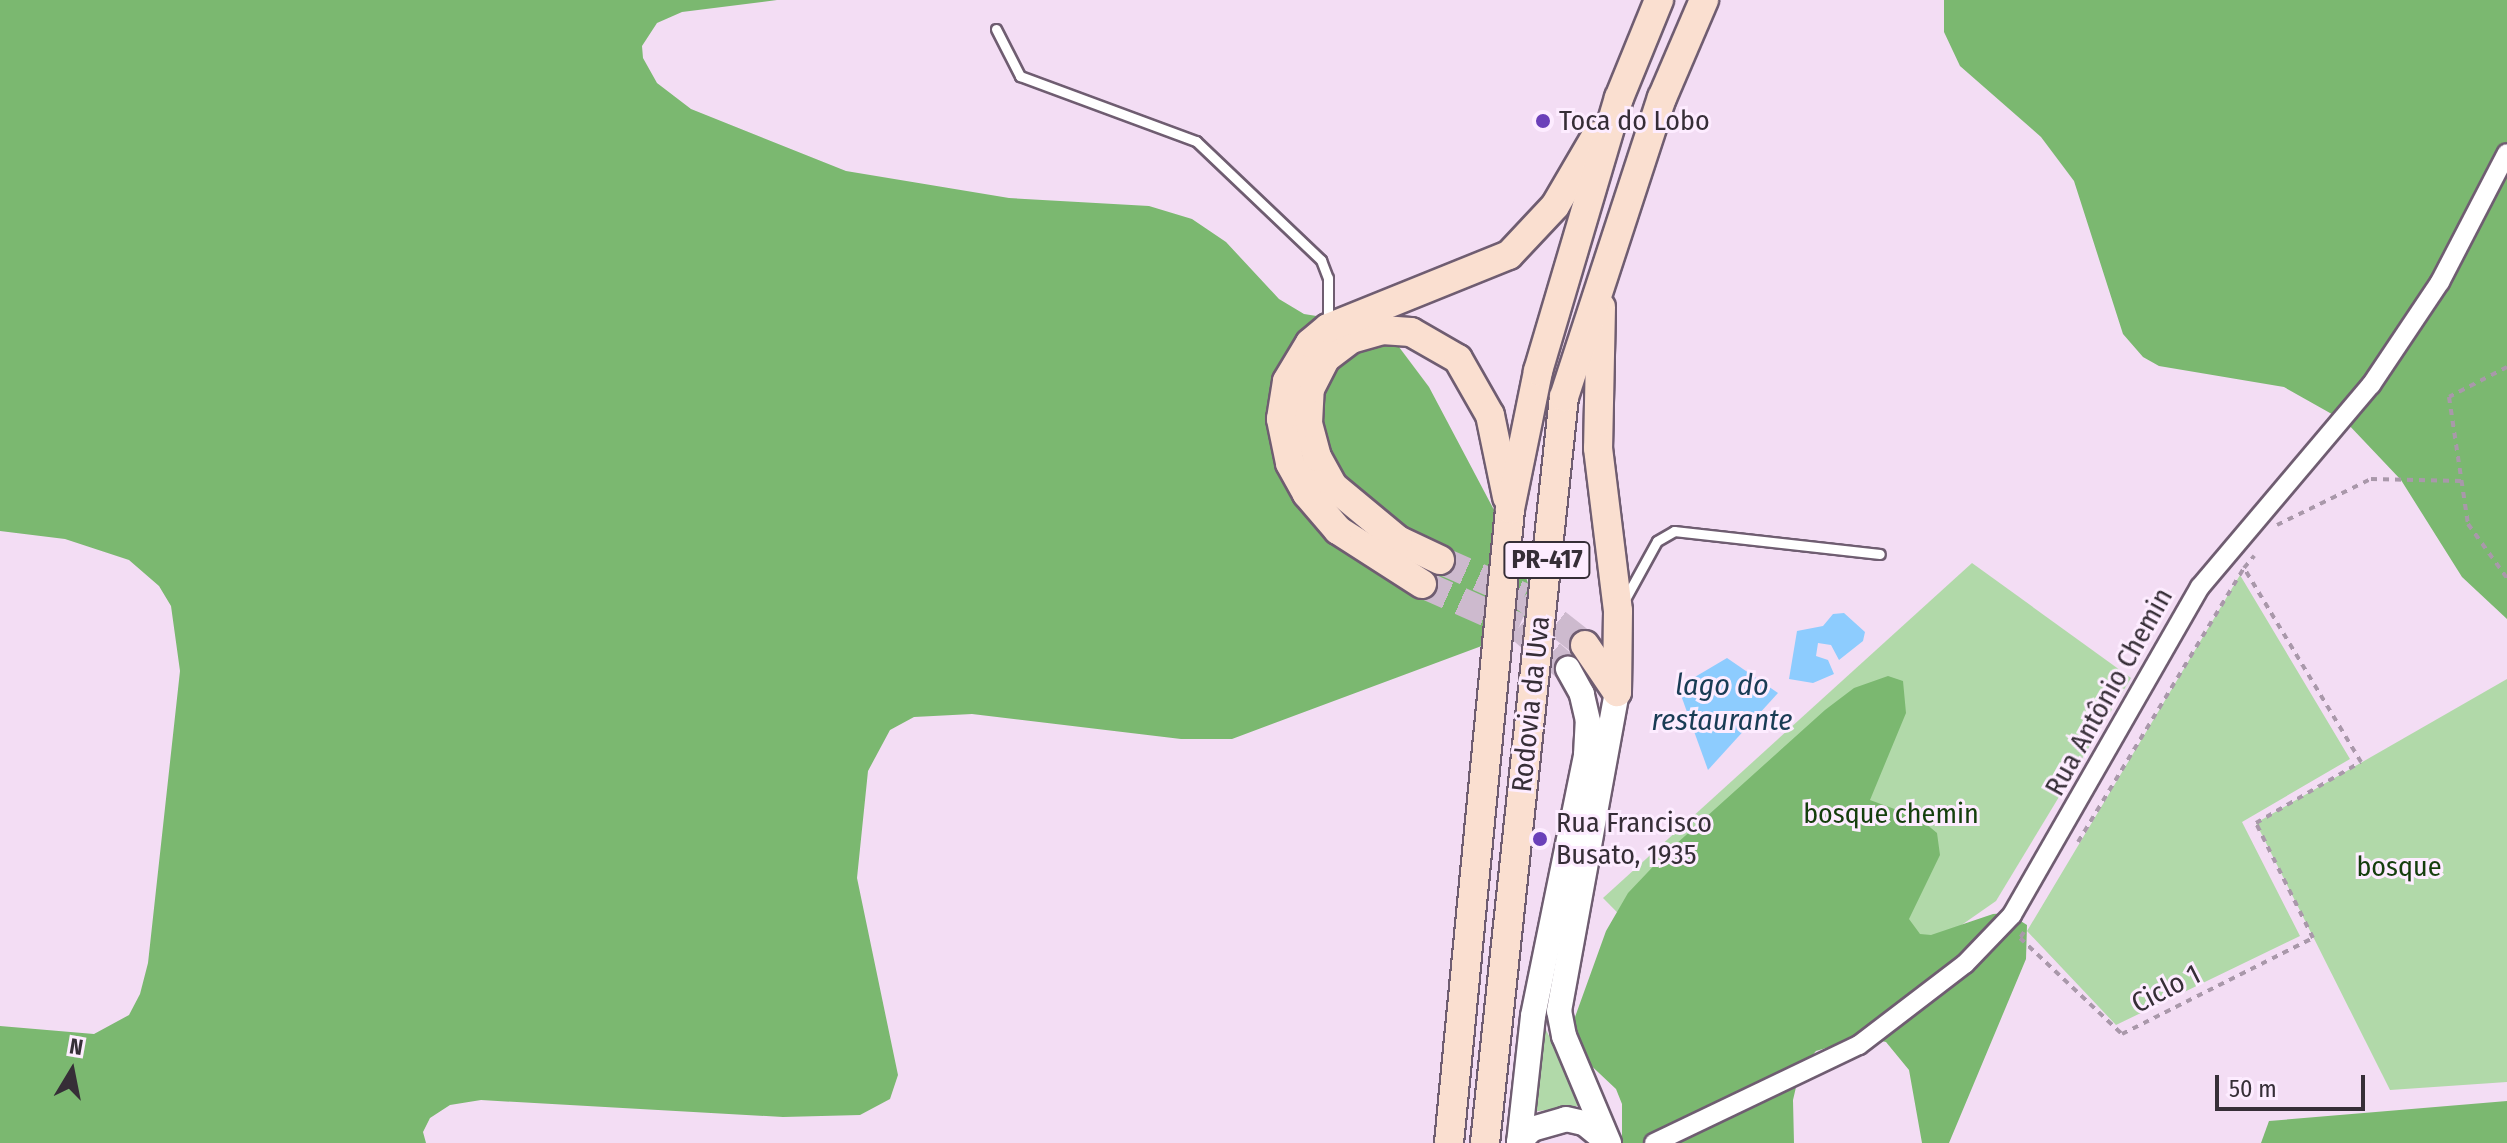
<!DOCTYPE html>
<html>
<head>
<meta charset="utf-8">
<style>
	body { margin:0 }
	#map { position:relative; width:2507px; height:1143px; overflow:hidden; background:#f3ddf4; font-family:"Fira Sans Condensed",sans-serif }
	div>[style] { position:absolute }
	.green>* { inset:0; background:#b1d9a9 }
	.forest>* { inset:0; background:#7bb870 }
	.water>* { inset:0; background:#8dccfe }
	.primary-tunnel>* { height:28px; margin-top:-14px; transform-origin:0; background:repeating-linear-gradient(90deg,#cdbace 0 28px,transparent 0 42px) }
	.path>* { height:4px; margin-top:-2px; transform-origin:0; background:repeating-linear-gradient(90deg,#a998aa 0 6px,transparent 0 12px) }
	.roads { filter:drop-shadow(2px 0 #6f5d71) drop-shadow(-2px 0 #6f5d71) drop-shadow(0 2px #6f5d71) drop-shadow(0 -2px #6f5d71) }
	.lane>* { height:9px; margin:-4.5px; padding:0 4.5px; transform-origin:4.5px; border-radius:4.5px; background:#fff }
	.street>* { height:18px; margin:-9px; padding:0 9px; transform-origin:9px; border-radius:9px; background:#fff }
	.secondary>* { height:24px; margin:-12px; padding:0 12px; transform-origin:12px; border-radius:12px; background:#fff }
	.primary>* { height:28px; margin:-14px; padding:0 14px; transform-origin:14px; border-radius:14px; background:#fadfd0 }
	.dots>* { width:22px; height:22px; translate:-50% -50%; box-sizing:border-box; border:4px solid #fdecff; border-radius:50% }
	span { translate:-50% -50%; white-space:nowrap; text-align:center; line-height:1.15; -webkit-text-stroke:6px #fdecff; paint-order:stroke }
	.shield-label span { padding:2px 6px; background:#fdecff; border:2px solid; border-radius:6px; -webkit-text-stroke-width:0 }
	.shield-label { font-size:26px; color:#362e37; font-weight:700 }
	.poi-label { font-size:28px; color:#362e37 }
	.left { translate:0 -50%; text-align:left }
	.street-label { font-size:28px; color:#362e37 }
	.park-label { font-size:28px; color:#143e0c }
	.water-label { font-size:30px; color:#193c55; font-style:italic }
	.north { position:absolute; left:32px; top:1031px; width:80px; height:80px; -webkit-text-stroke:6px #fdecff; paint-order:stroke; rotate:10deg; font-size:22px; font-weight:700; line-height:32px; text-align:center; color:#362e37 }
	.north::after { content:''; display:block; margin:auto; width:28px; height:36px; background:#362e37; clip-path:polygon(50% 0,100% 100%,50% 72%,0 100%) }
	.scale { position:absolute; left:2215px; top:1075px; width:150px; height:36px; box-sizing:border-box; border:4px solid #362e37; border-top:0; padding-left:10px; font-size:24px; line-height:28px; white-space:nowrap; color:#362e37; -webkit-text-stroke:6px #fdecff; paint-order:stroke }
</style>
</head>
<body>
<div id="map">
	<div class="green">
		<i style="clip-path:polygon(1972px 563px,2131px 678px,1996px 901px,1765px 1062px,1603px 898px)"></i>
		<i style="clip-path:polygon(2240px 575px,2350px 759px,2242px 822px,2300px 936px,2116px 1025px,2027px 931px)"></i>
		<i style="clip-path:polygon(2507px 679px,2507px 1082px,2390px 1090px,2256px 823px)"></i>
		<i style="clip-path:polygon(1545px 1028px,1584px 1105px,1531px 1112px)"></i>
	</div>
	<div class="forest">
		<i style="clip-path:polygon(0 0,777px 0,682px 12px,657px 23px,642px 46px,643px 58px,657px 83px,691px 109px,846px 171px,1009px 198px,1149px 206px,1192px 219px,1226px 242px,1279px 299px,1304px 314px,1366px 324px,1390px 335px,1429px 387px,1521px 561px,1531px 593px,1527px 614px,1487px 644px,1232px 739px,1181px 739px,972px 714px,914px 717px,890px 730px,868px 771px,857px 878px,898px 1075px,890px 1099px,860px 1115px,783px 1117px,481px 1100px,450px 1105px,430px 1118px,423px 1132px,426px 1143px,0 1143px,0 1026px,94px 1034px,129px 1015px,140px 994px,148px 963px,180px 671px,171px 606px,159px 586px,129px 560px,65px 539px,0 531px)"></i>
		<i style="clip-path:polygon(1944px 0,2507px 0,2507px 619px,2462px 577px,2401px 480px,2346px 422px,2284px 387px,2159px 366px,2143px 357px,2123px 334px,2074px 181px,2041px 137px,1960px 66px,1944px 32px)"></i>
		<i style="clip-path:polygon(1888px 676px,1903px 681px,1906px 713px,1870px 800px,1919px 818px,1937px 833px,1940px 855px,1909px 919px,1920px 934px,1931px 935px,1993px 914px,2008px 913px,2027px 925px,2026px 959px,1949px 1143px,1922px 1143px,1909px 1070px,1886px 1042px,1863px 1037px,1816px 1051px,1800px 1070px,1793px 1100px,1794px 1143px,1622px 1143px,1622px 1104px,1616px 1089px,1566px 1042px,1606px 931px,1628px 893px,1665px 854px,1825px 710px,1854px 688px)"></i>
		<i style="clip-path:polygon(2507px 1101px,2507px 1143px,2261px 1143px,2269px 1121px)"></i>
	</div>
	<div class="water">
		<i style="clip-path:polygon(1844px 613px,1865px 632px,1863px 641px,1839px 660px,1831px 645px,1818px 643px,1816px 656px,1828px 660px,1834px 674px,1813px 683px,1789px 679px,1797px 631px,1823px 626px,1833px 614px)"></i>
		<i style="clip-path:polygon(1727px 658px,1778px 693px,1708px 770px,1678px 687px)"></i>
	</div>
	<div class="primary-tunnel">
		<i style="left:1440px;top:560px;width:92px;rotate:23.8deg"></i>
		<i style="left:1524px;top:597px;width:78px;rotate:38.2deg"></i>
		<i style="left:1422px;top:584px;width:106px;rotate:23.9deg"></i>
		<i style="left:1519px;top:627px;width:65px;rotate:40.6deg"></i>
	</div>
	<div class="path">
		<i style="left:2507px;top:367px;width:65px;rotate:152.7deg"></i>
		<i style="left:2449px;top:397px;width:128px;rotate:81.5deg"></i>
		<i style="left:2468px;top:524px;width:67px;rotate:54.2deg"></i>
		<i style="left:2277px;top:525px;width:105px;rotate:-26.1deg"></i>
		<i style="left:2371px;top:479px;width:91px;rotate:1.3deg"></i>
		<i style="left:2078px;top:842px;width:320px;rotate:-58.8deg"></i>
		<i style="left:2024px;top:932px;width:7px;rotate:124deg"></i>
		<i style="left:2020px;top:938px;width:140px;rotate:43.3deg"></i>
		<i style="left:2122px;top:1034px;width:214px;rotate:-26.7deg"></i>
		<i style="left:2313px;top:938px;width:128px;rotate:-116.4deg"></i>
		<i style="left:2256px;top:823px;width:121px;rotate:-30.2deg"></i>
		<i style="left:2361px;top:762px;width:227px;rotate:-121.1deg"></i>
		<i style="left:2244px;top:568px;width:16px;rotate:-50deg"></i>
	</div>
	<div class="roads">
		<div class="lane">
			<i style="left:996px;top:29px;width:53px;rotate:62.9deg"></i>
			<i style="left:1020px;top:76px;width:188px;rotate:20.3deg"></i>
			<i style="left:1196px;top:141px;width:173px;rotate:43.6deg"></i>
			<i style="left:1321px;top:260px;width:19px;rotate:69deg"></i>
			<i style="left:1328px;top:278px;width:47px;rotate:90deg"></i>
			<i style="left:1624px;top:601px;width:68px;rotate:-61.2deg"></i>
			<i style="left:1657px;top:541px;width:20px;rotate:-30deg"></i>
			<i style="left:1674px;top:531px;width:207px;rotate:6.4deg"></i>
		</div>
		<div class="street">
			<i style="left:1654px;top:1143px;width:227px;rotate:-25.6deg"></i>
			<i style="left:1859px;top:1045px;width:133px;rotate:-37.4deg"></i>
			<i style="left:1965px;top:964px;width:68px;rotate:-46.2deg"></i>
			<i style="left:2012px;top:915px;width:378px;rotate:-60.2deg"></i>
			<i style="left:2200px;top:587px;width:265px;rotate:-49.8deg"></i>
			<i style="left:2371px;top:385px;width:124px;rotate:-56.2deg"></i>
			<i style="left:2440px;top:282px;width:145px;rotate:-62.6deg"></i>
		</div>
		<div class="secondary">
			<i style="left:1519px;top:1142px;width:18px;rotate:-45deg"></i>
			<i style="left:1532px;top:1129px;width:35px;rotate:-16deg"></i>
			<i style="left:1566px;top:1119px;width:18px;rotate:13deg"></i>
			<i style="left:1584px;top:1123px;width:28px;rotate:39deg"></i>
			<i style="left:1519px;top:1143px;width:128px;rotate:-83.7deg"></i>
			<i style="left:1533px;top:1016px;width:266px;rotate:-78.5deg"></i>
			<i style="left:1586px;top:755px;width:34px;rotate:-87deg"></i>
			<i style="left:1588px;top:721px;width:28px;rotate:-103deg"></i>
			<i style="left:1582px;top:694px;width:29px;rotate:-119deg"></i>
			<i style="left:1609px;top:1143px;width:116px;rotate:-112.8deg"></i>
			<i style="left:1564px;top:1036px;width:25px;rotate:-101deg"></i>
			<i style="left:1559px;top:1011px;width:324px;rotate:-79.7deg"></i>
		</div>
		<div class="primary">
			<i style="left:1601px;top:307px;width:141px;rotate:91.2deg"></i>
			<i style="left:1598px;top:448px;width:164px;rotate:83deg"></i>
			<i style="left:1618px;top:611px;width:81px;rotate:90.7deg"></i>
			<i style="left:1440px;top:560px;width:47px;rotate:-154.5deg"></i>
			<i style="left:1398px;top:540px;width:85px;rotate:-140.3deg"></i>
			<i style="left:1333px;top:486px;width:33px;rotate:-119deg"></i>
			<i style="left:1317px;top:457px;width:35px;rotate:-105deg"></i>
			<i style="left:1308px;top:423px;width:34px;rotate:-87deg"></i>
			<i style="left:1310px;top:389px;width:35px;rotate:-63deg"></i>
			<i style="left:1326px;top:358px;width:31px;rotate:-37deg"></i>
			<i style="left:1351px;top:339px;width:32px;rotate:-16deg"></i>
			<i style="left:1382px;top:330px;width:29px;rotate:4deg"></i>
			<i style="left:1411px;top:332px;width:54px;rotate:29.9deg"></i>
			<i style="left:1458px;top:359px;width:64px;rotate:60.3deg"></i>
			<i style="left:1490px;top:415px;width:84px;rotate:78.3deg"></i>
			<i style="left:1422px;top:584px;width:100px;rotate:-147.3deg"></i>
			<i style="left:1338px;top:530px;width:48px;rotate:-130.7deg"></i>
			<i style="left:1307px;top:494px;width:35px;rotate:-119deg"></i>
			<i style="left:1290px;top:463px;width:45px;rotate:-101.6deg"></i>
			<i style="left:1281px;top:419px;width:38px;rotate:-81deg"></i>
			<i style="left:1287px;top:381px;width:44px;rotate:-58.8deg"></i>
			<i style="left:1310px;top:343px;width:23px;rotate:-40deg"></i>
			<i style="left:1328px;top:328px;width:195px;rotate:-22deg"></i>
			<i style="left:1509px;top:255px;width:67px;rotate:-46.8deg"></i>
			<i style="left:1555px;top:206px;width:81px;rotate:-59.6deg"></i>
			<i style="left:1585px;top:645px;width:57px;rotate:55.8deg"></i>
			<i style="left:1449px;top:1143px;width:637px;rotate:-84.5deg"></i>
			<i style="left:1510px;top:509px;width:141px;rotate:-78.5deg"></i>
			<i style="left:1538px;top:371px;width:285px;rotate:-73.5deg"></i>
			<i style="left:1619px;top:98px;width:106px;rotate:-67.8deg"></i>
			<i style="left:1485px;top:1143px;width:750px;rotate:-83.96deg"></i>
			<i style="left:1564px;top:397px;width:315px;rotate:-71.9deg"></i>
			<i style="left:1662px;top:98px;width:107px;rotate:-66.8deg"></i>
		</div>
	</div>
	<div class="dots">
		<i style="left:1543px;top:121px;background:#6b40b9"></i>
		<i style="left:1540px;top:839px;background:#6b40b9"></i>
	</div>
	<div class="shield-label">
		<span style="left:1547px;top:560px">PR-417</span>
	</div>
	<div class="poi-label">
		<span class="left" style="left:1559px;top:121px">Toca do Lobo</span>
		<span class="left" style="left:1556px;top:839px">Rua Francisco<br>Busato, 1935</span>
	</div>
	<div class="street-label">
		<span style="left:2109px;top:692px;rotate:-61deg">Rua Antônio Chemin</span>
		<span style="left:1531px;top:704px;rotate:-84deg">Rodovia da Uva</span>
		<span style="left:2166px;top:989px;rotate:-27deg">Ciclo 1</span>
	</div>
	<div class="park-label">
		<span style="left:1891px;top:814px">bosque chemin</span>
		<span style="left:2399px;top:867px">bosque</span>
	</div>
	<div class="water-label">
		<span style="left:1722px;top:702px">lago do<br>restaurante</span>
	</div>
	<div class="north">N</div>
	<div class="scale">50 m</div>
</div>
</body>
</html>
